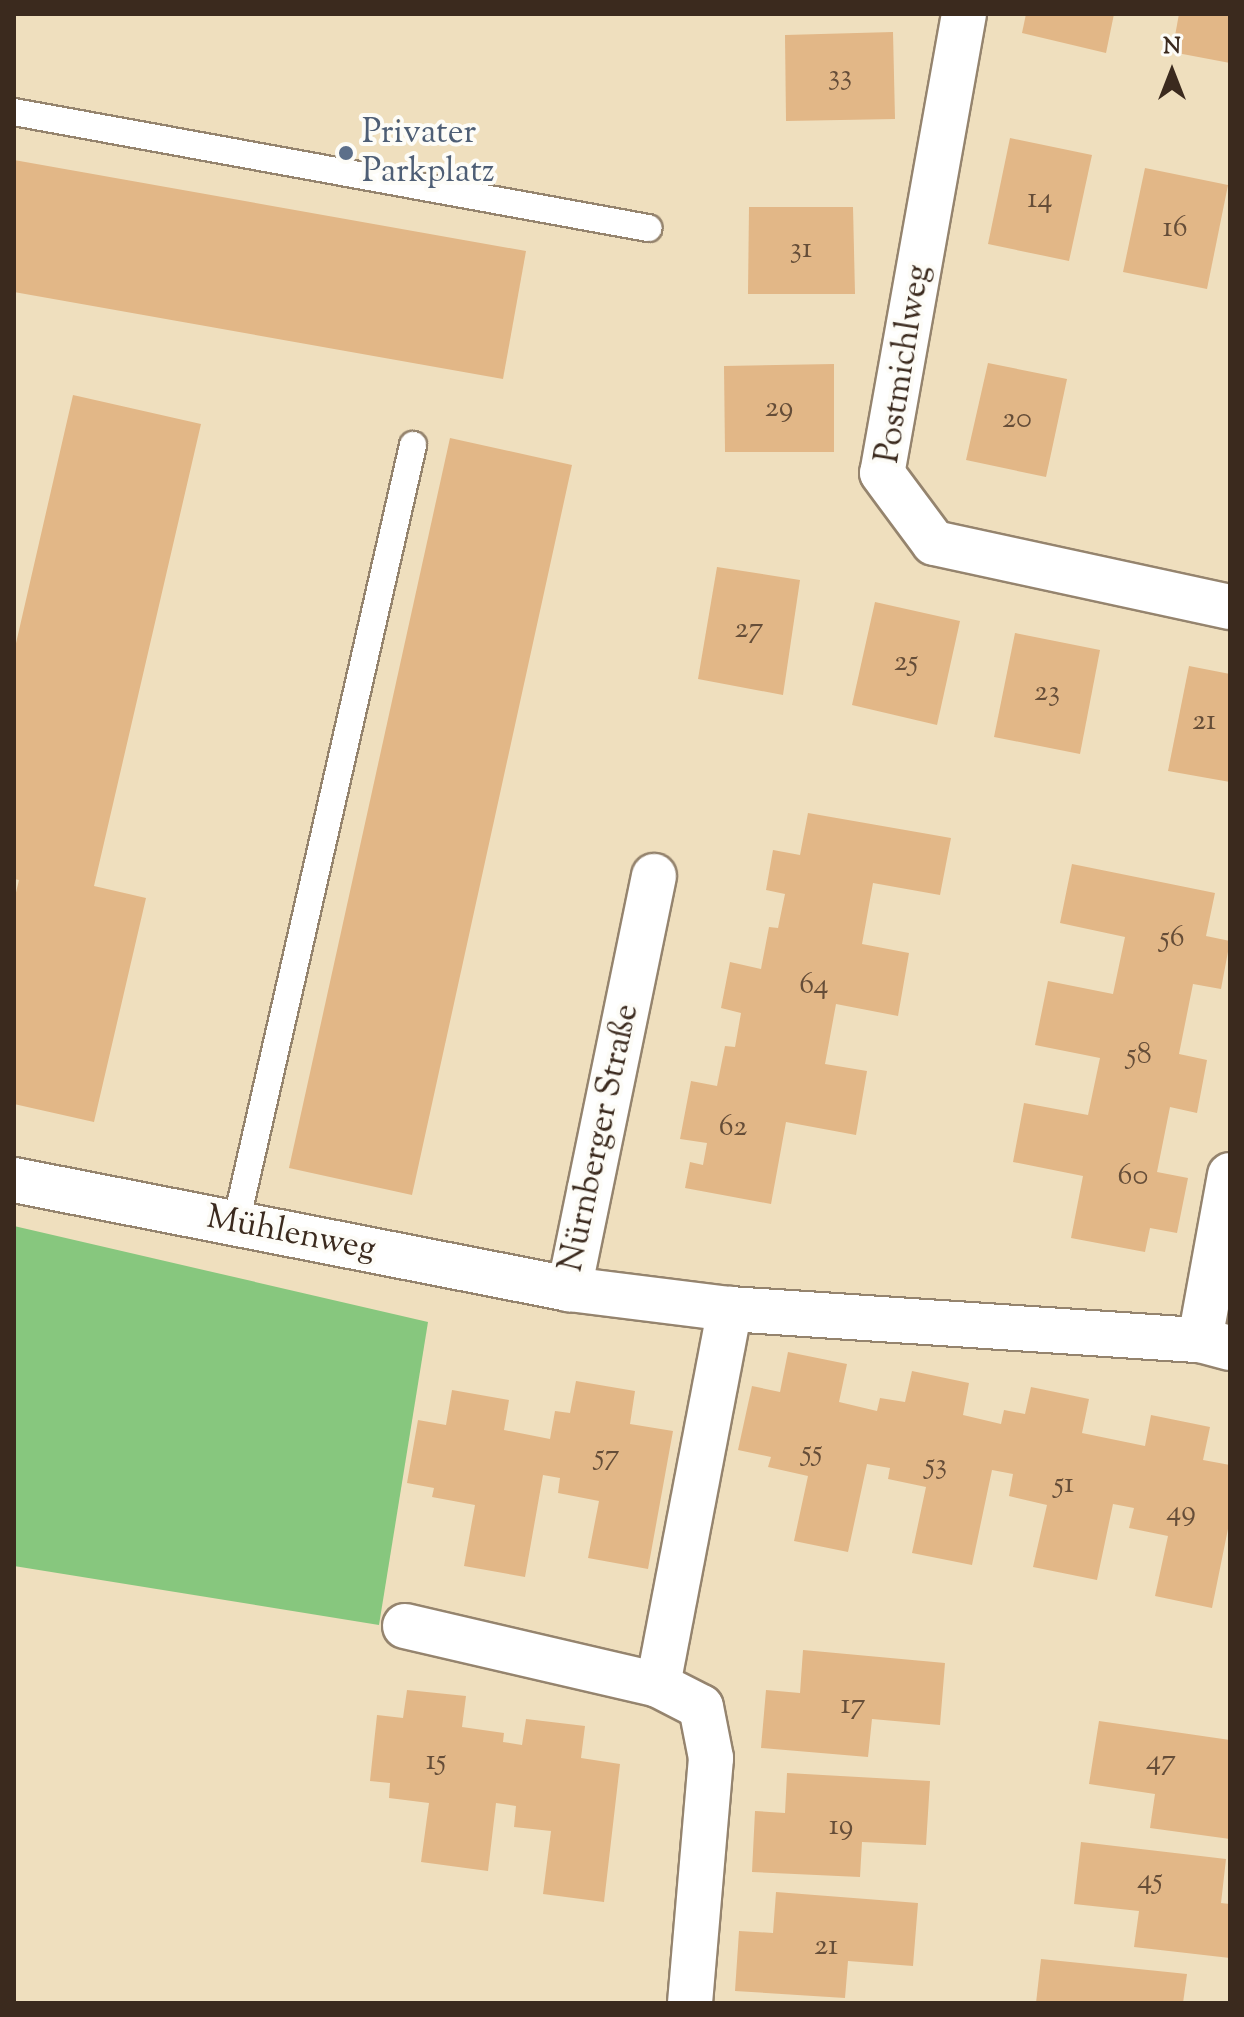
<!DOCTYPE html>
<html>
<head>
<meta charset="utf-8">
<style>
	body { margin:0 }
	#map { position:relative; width:1244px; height:2017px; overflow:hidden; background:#efdfbe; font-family:"Sorts Mill Goudy",serif }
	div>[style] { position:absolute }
	.green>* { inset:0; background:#87c77e }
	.building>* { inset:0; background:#e2b787 }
	.roads { filter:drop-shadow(2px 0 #95846e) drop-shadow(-2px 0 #95846e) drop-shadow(0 2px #95846e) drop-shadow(0 -2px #95846e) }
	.service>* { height:26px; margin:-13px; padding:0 13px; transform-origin:13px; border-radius:13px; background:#fff }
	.minor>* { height:44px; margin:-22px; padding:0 22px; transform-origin:22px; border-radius:22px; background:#fff }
	.dots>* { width:22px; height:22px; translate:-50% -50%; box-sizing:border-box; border:4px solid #fdfcf7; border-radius:50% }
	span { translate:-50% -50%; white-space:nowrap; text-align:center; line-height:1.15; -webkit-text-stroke:8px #fdfcf7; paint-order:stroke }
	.number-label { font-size:30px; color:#654d38 }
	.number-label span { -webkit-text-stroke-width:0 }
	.service-label { font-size:34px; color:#4e5e75 }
	.left { translate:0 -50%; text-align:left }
	.street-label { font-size:34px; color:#3b2a1e }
	.frame { position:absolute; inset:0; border:16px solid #3b2a1e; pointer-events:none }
	.north { position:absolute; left:1132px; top:32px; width:80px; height:80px; -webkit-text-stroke:6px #fdfcf7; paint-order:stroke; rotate:0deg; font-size:22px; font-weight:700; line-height:32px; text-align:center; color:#3b2a1e }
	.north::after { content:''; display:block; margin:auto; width:28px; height:36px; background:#3b2a1e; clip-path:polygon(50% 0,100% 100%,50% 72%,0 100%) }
</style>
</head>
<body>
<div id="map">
	<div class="green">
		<i style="clip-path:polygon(14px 1226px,428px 1322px,379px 1625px,14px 1566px)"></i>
	</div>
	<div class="building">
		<i style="clip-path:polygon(1026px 14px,1114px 14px,1106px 53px,1022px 33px)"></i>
		<i style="clip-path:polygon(1179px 14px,1230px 14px,1230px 63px,1172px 52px)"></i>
		<i style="clip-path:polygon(893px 32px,895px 119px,786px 121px,785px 35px)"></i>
		<i style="clip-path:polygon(1010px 138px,1092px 155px,1069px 261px,988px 244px)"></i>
		<i style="clip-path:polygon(14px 160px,526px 251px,503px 379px,14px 292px)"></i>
		<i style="clip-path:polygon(1145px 168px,1228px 185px,1207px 289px,1123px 272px)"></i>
		<i style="clip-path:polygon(749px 207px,853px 207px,855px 294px,748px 294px)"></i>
		<i style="clip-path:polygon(988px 363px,1067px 379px,1046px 477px,966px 460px)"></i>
		<i style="clip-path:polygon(834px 364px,834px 452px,725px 452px,724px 366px)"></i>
		<i style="clip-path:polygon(73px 395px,201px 424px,94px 886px,146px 898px,94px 1122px,14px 1104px,14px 901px,19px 880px,14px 879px,14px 652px)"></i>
		<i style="clip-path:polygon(450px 438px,572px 465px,412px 1195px,289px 1168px)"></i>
		<i style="clip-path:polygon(717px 567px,800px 580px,783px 695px,698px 679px)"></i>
		<i style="clip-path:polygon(875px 602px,960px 621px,937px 725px,852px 705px)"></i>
		<i style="clip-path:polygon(1015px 633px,1100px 650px,1080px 754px,994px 737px)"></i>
		<i style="clip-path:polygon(1189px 666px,1230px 674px,1230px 782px,1168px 771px)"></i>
		<i style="clip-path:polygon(808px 813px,951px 838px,940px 895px,873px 883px,862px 944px,909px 953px,898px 1016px,836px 1004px,825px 1064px,867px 1071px,856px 1135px,786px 1122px,771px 1204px,685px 1188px,690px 1162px,703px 1165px,707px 1143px,680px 1139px,691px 1081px,717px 1086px,725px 1046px,735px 1047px,741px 1013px,721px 1008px,730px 962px,761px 969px,769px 927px,778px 928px,785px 894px,766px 890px,773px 850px,800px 855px)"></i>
		<i style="clip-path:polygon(1072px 864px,1215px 893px,1206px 936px,1230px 941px,1221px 989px,1193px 984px,1179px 1054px,1207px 1060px,1197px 1113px,1170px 1107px,1157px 1172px,1188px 1178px,1177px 1233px,1150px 1228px,1145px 1252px,1071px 1238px,1083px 1176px,1013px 1162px,1024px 1103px,1088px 1115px,1100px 1058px,1035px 1045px,1048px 981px,1113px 994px,1125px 937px,1060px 923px)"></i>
		<i style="clip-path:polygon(788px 1352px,847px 1364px,839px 1402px,877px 1411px,880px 1398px,905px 1402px,912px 1371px,969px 1383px,963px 1415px,1001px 1424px,1004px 1410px,1025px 1414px,1031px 1387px,1089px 1399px,1082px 1433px,1145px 1446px,1151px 1415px,1210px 1427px,1203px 1460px,1230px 1465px,1230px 1519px,1212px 1608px,1155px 1596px,1168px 1536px,1129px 1528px,1134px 1508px,1113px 1504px,1097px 1580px,1033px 1567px,1047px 1505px,1009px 1496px,1013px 1474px,992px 1470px,972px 1565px,912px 1553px,926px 1487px,888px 1479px,890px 1468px,867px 1464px,848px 1552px,794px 1541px,808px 1476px,768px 1467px,771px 1457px,738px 1450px,752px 1386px,780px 1392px)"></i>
		<i style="clip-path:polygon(576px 1381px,635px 1391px,630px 1424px,673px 1431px,648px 1569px,588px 1558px,599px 1501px,558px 1493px,560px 1478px,543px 1475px,525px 1577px,464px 1566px,475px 1505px,432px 1497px,434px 1488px,407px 1483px,418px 1420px,446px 1425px,452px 1390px,509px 1400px,504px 1430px,550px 1439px,555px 1411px,570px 1413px)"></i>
		<i style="clip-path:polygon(803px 1650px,945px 1663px,940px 1725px,872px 1719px,868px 1757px,761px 1748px,766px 1690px,800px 1693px)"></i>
		<i style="clip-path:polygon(407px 1690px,466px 1696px,462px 1727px,504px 1733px,503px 1742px,522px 1745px,526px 1719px,585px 1726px,581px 1758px,620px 1764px,604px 1902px,543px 1894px,551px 1831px,514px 1827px,516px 1806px,496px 1803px,488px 1871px,421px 1862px,429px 1803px,389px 1798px,390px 1783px,370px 1781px,377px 1715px,403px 1718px)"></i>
		<i style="clip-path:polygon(1099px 1721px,1230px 1740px,1230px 1839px,1150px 1828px,1155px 1794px,1089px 1784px)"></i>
		<i style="clip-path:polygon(787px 1773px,930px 1781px,926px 1845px,862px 1842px,860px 1877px,752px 1872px,755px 1811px,785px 1813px)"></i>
		<i style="clip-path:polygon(1081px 1842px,1226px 1859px,1221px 1903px,1230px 1904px,1230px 1958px,1134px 1947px,1139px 1911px,1074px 1904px)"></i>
		<i style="clip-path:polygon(776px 1892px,918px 1903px,913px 1966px,848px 1961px,845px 1998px,735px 1991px,739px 1931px,773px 1933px)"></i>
		<i style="clip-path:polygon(1041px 1959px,1187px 1974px,1183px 2003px,1036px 2003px)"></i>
	</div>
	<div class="roads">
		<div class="service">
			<i style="left:14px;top:112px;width:645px;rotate:10.37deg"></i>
			<i style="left:236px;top:1223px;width:798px;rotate:-77.18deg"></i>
		</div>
		<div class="minor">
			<i style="left:964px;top:14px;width:466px;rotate:100.1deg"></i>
			<i style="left:882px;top:473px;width:87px;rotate:53.4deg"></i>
			<i style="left:934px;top:543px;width:303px;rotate:12.2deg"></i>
			<i style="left:654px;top:876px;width:422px;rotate:101.6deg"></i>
			<i style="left:569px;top:1289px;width:162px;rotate:7.1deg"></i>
			<i style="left:730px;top:1309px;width:471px;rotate:3.8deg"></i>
			<i style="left:1230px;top:1175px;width:168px;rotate:100.3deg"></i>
			<i style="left:1200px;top:1340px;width:31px;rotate:15deg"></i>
			<i style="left:14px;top:1180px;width:566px;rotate:11.11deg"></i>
			<i style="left:405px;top:1626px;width:260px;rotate:13.1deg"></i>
			<i style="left:658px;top:1685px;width:48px;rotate:27.1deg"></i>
			<i style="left:701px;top:1707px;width:52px;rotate:78.9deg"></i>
			<i style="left:711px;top:1758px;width:246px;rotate:94.9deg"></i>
			<i style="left:658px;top:1685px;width:383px;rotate:-79.2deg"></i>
		</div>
	</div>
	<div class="dots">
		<i style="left:346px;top:153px;background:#5c6f8a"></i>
	</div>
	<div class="number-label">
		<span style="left:840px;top:77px">33</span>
		<span style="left:1040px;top:200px">14</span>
		<span style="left:1175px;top:229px">16</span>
		<span style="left:801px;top:250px">31</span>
		<span style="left:779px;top:409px">29</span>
		<span style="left:1017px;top:420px">20</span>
		<span style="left:749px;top:630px">27</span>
		<span style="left:906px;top:663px">25</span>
		<span style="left:1047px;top:693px">23</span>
		<span style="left:1204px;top:722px">21</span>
		<span style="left:1172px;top:939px">56</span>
		<span style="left:814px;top:986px">64</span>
		<span style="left:1139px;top:1056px">58</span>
		<span style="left:733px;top:1128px">62</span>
		<span style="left:1133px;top:1177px">60</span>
		<span style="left:812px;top:1453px">55</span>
		<span style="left:607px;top:1457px">57</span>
		<span style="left:936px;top:1466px">53</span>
		<span style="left:1064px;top:1485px">51</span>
		<span style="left:1181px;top:1513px">49</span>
		<span style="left:853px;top:1706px">17</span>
		<span style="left:436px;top:1762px">15</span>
		<span style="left:1161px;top:1762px">47</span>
		<span style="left:841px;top:1827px">19</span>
		<span style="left:1150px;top:1881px">45</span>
		<span style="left:826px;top:1947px">21</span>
	</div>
	<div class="service-label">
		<span class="left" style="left:362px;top:153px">Privater<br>Parkplatz</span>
	</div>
	<div class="street-label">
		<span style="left:904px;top:364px;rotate:-81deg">Postmichlweg</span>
		<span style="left:600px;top:1138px;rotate:-78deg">Nürnberger Straße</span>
		<span style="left:291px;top:1234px;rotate:11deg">Mühlenweg</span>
	</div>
	<div class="frame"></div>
	<div class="north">N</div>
</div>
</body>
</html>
